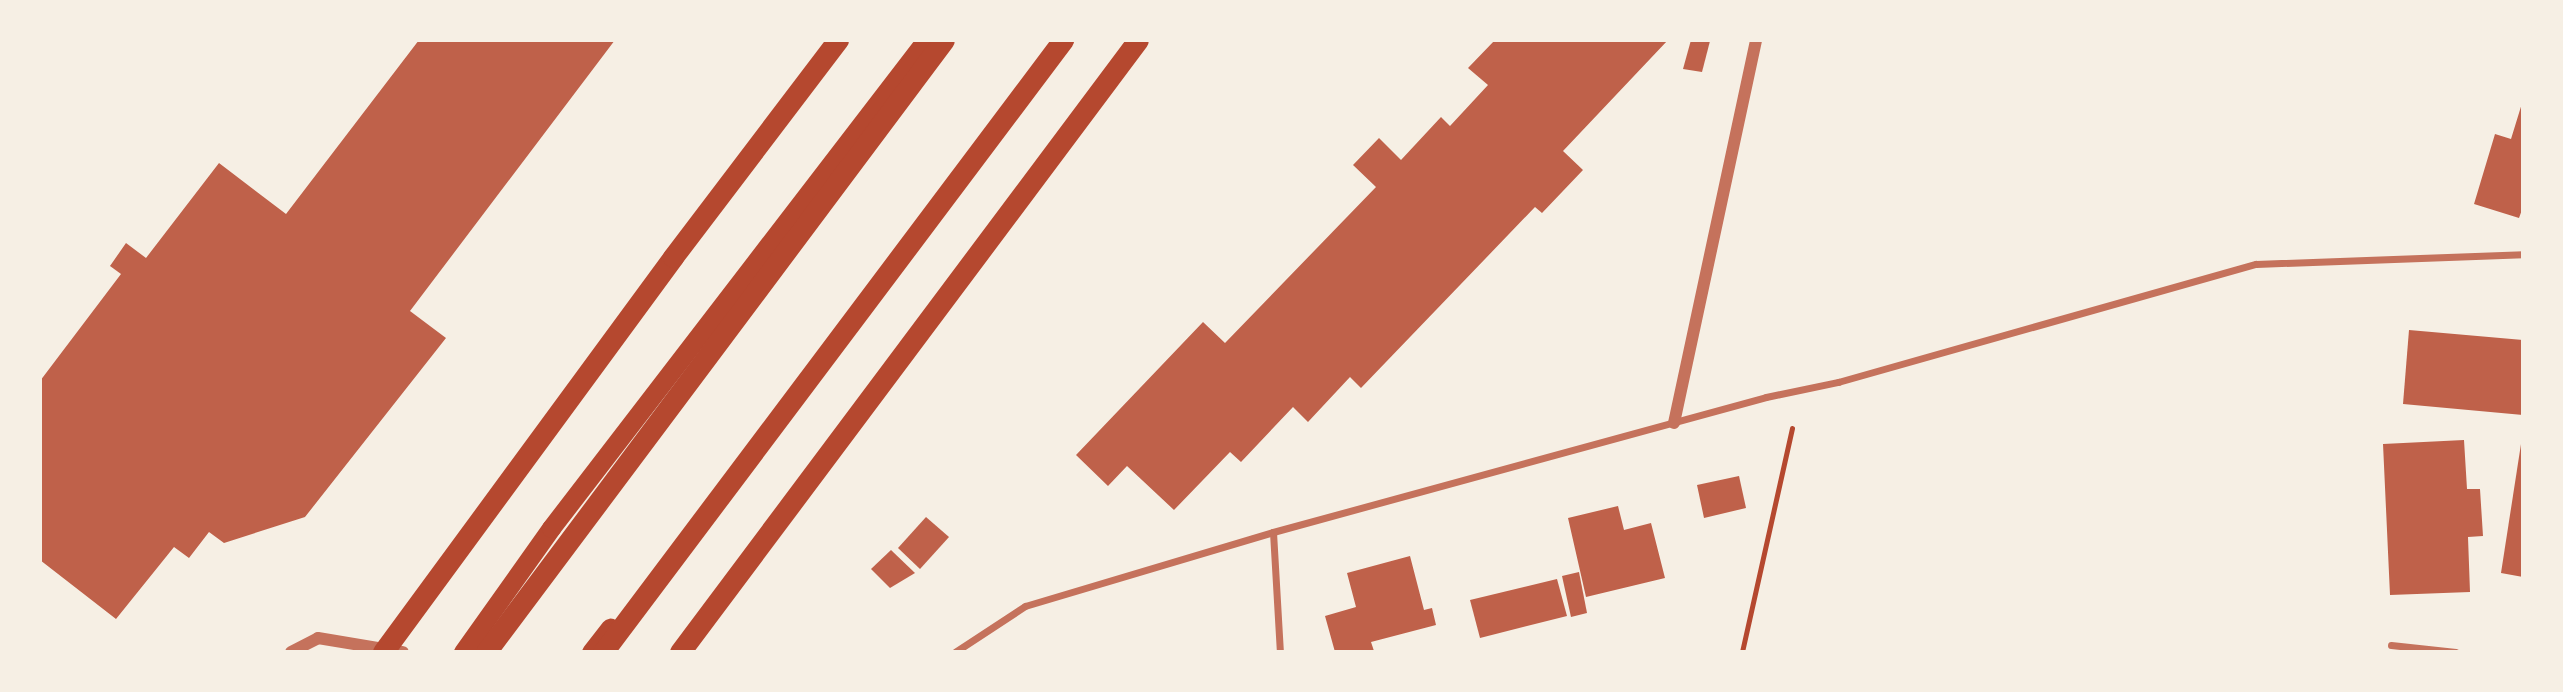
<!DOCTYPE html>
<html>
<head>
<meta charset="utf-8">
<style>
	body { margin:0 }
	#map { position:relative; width:2563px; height:692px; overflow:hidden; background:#f6efe4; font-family:Roboto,sans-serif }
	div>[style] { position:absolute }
	.building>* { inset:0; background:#bf614a }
	.path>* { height:4.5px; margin:-2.25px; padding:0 2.25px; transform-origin:2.25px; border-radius:2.25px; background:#b5482f }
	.minor>* { height:7px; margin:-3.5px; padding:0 3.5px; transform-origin:3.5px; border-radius:3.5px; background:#c5725c }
	.tertiary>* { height:12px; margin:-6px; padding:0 6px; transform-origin:6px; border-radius:6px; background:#c5725c }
	.trunk>* { height:19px; margin:-9.5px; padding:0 9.5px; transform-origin:9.5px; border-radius:9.5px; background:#b5482f }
	.motorway>* { height:21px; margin:-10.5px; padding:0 10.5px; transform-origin:10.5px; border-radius:10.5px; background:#b5482f }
	span { translate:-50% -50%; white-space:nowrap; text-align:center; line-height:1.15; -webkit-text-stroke:7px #f6efe4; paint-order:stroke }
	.frame { position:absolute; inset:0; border:42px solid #f6efe4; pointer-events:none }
</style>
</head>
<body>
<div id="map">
	<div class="building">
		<i style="clip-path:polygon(419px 40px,615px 40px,410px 311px,446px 338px,305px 517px,224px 543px,209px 532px,189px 558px,174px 547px,116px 619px,40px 560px,40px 381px,121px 274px,110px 266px,126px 243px,146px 258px,219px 163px,286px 214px)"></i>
		<i style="clip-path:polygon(1495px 40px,1668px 40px,1563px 151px,1583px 170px,1542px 213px,1535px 207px,1361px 388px,1350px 377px,1308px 422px,1293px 407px,1241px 462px,1230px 452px,1174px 510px,1127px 466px,1108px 486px,1076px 455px,1203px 322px,1225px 343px,1376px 187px,1353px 165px,1379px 138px,1401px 160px,1441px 117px,1450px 126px,1488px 85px,1468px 68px)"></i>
		<i style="clip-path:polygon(1691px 40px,1710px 41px,1702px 72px,1683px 69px)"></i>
		<i style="clip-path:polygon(2523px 100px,2523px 207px,2519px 218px,2474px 204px,2495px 134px,2511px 139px)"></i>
		<i style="clip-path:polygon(2409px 330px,2523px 340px,2523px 415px,2403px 404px)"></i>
		<i style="clip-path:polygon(2464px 440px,2467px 489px,2480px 489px,2483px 536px,2468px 537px,2470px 592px,2390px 595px,2383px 444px)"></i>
		<i style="clip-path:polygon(2521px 444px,2523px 445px,2523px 577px,2501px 573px)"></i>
		<i style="clip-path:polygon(1739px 476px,1746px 508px,1704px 518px,1697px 485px)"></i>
		<i style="clip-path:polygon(1618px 506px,1624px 530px,1651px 523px,1665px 578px,1586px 597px,1568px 518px)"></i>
		<i style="clip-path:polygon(926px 517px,949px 537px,920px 569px,898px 548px)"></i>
		<i style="clip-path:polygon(891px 550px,915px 573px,890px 588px,871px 569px)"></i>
		<i style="clip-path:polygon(1410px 556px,1424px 610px,1432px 608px,1436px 625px,1371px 642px,1374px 651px,1335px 652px,1325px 616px,1356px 607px,1347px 573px)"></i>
		<i style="clip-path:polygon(1579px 572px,1587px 613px,1571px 617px,1562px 576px)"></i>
		<i style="clip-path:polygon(1557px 579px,1567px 616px,1480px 638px,1470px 600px)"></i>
	</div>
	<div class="path">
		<i style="left:1742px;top:652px;width:229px;rotate:-77.4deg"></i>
	</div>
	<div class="minor">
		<i style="left:1273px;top:532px;width:120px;rotate:86.7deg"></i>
		<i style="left:2391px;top:645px;width:65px;rotate:6.1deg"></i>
		<i style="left:955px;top:652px;width:84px;rotate:-33.3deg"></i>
		<i style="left:1025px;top:606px;width:259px;rotate:-16.6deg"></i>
		<i style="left:1273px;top:532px;width:511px;rotate:-15.31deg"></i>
		<i style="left:1766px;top:397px;width:74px;rotate:-11.8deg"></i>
		<i style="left:1838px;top:382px;width:434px;rotate:-15.8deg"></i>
		<i style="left:2256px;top:264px;width:267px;rotate:-2.1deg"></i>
	</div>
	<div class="tertiary">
		<i style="left:1674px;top:423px;width:392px;rotate:-77.9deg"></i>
		<i style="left:291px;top:652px;width:30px;rotate:-27deg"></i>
		<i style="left:318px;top:638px;width:86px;rotate:9.4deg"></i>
	</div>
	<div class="trunk">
		<i style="left:463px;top:652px;width:152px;rotate:-54.6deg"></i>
		<i style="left:551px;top:528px;width:615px;rotate:-52.46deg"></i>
		<i style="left:591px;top:652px;width:31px;rotate:-52deg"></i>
	</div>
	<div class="motorway">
		<i style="left:383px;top:652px;width:490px;rotate:-53.7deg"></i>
		<i style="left:673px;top:257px;width:273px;rotate:-52.8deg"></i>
		<i style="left:486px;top:652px;width:764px;rotate:-53.19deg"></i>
		<i style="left:603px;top:652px;width:766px;rotate:-53.07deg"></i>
		<i style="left:680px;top:652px;width:764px;rotate:-53.19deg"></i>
	</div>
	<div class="frame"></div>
</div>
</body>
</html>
